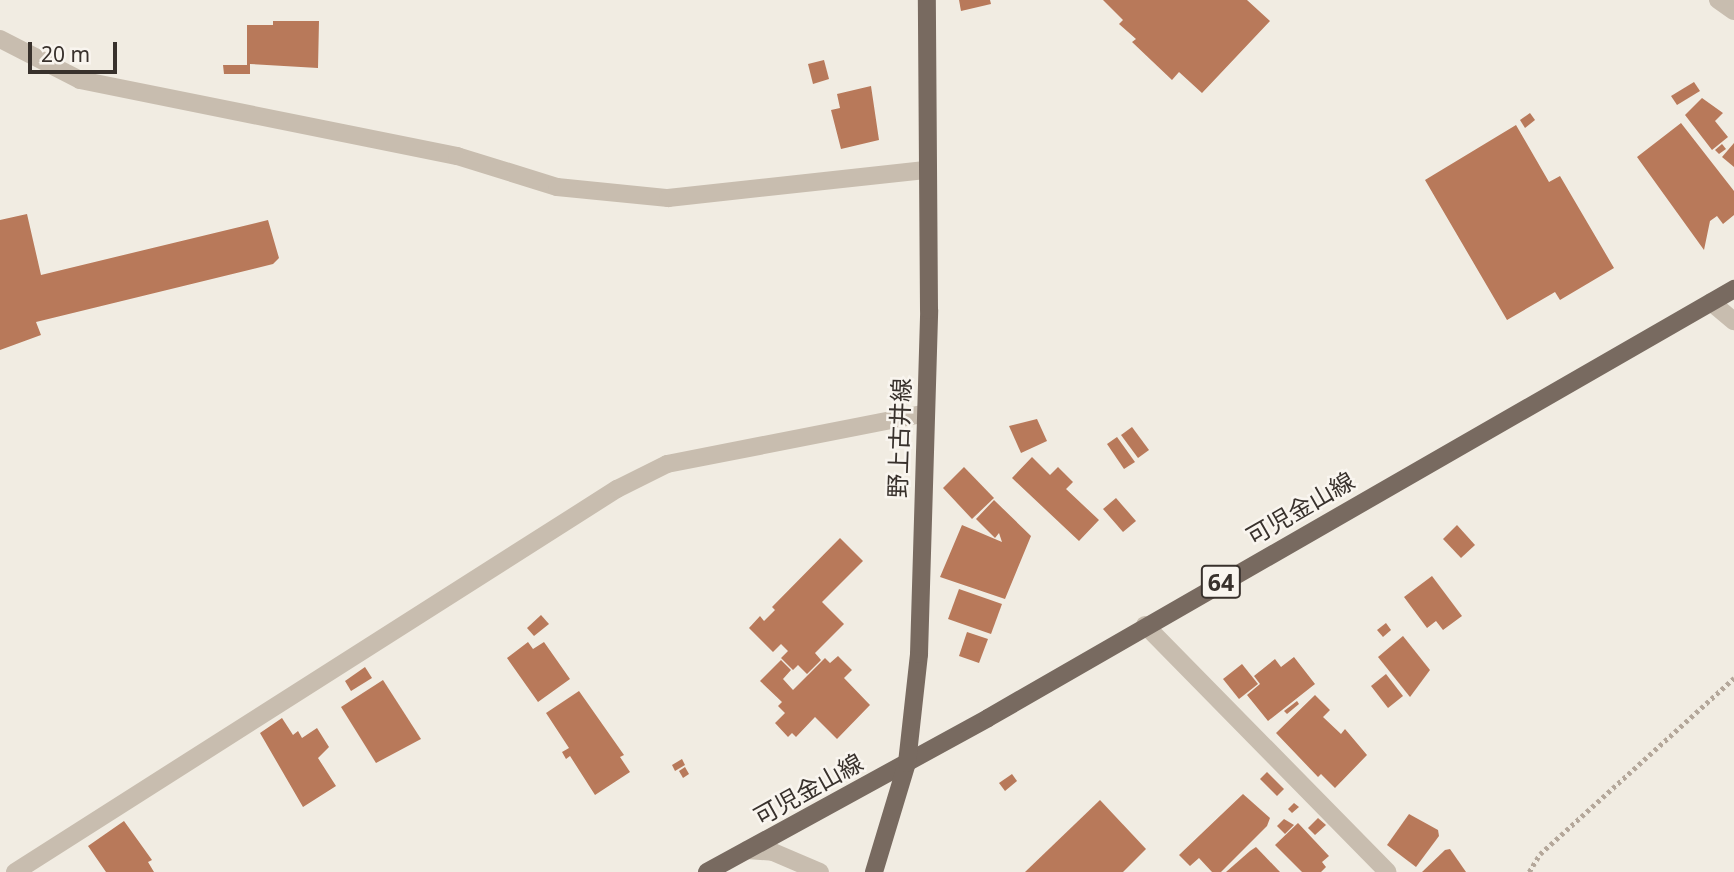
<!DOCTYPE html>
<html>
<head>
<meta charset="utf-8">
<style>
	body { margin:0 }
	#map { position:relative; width:1734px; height:872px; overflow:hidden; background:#f1ece2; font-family:"Noto Sans","Noto Sans JP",sans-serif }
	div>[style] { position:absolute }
	.building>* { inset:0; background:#b8795a }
	.path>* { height:4.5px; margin-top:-2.25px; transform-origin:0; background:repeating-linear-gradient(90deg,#b4a79a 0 3.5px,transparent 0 7px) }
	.minor>* { height:18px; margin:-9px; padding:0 9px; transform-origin:9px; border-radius:9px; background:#c8bdaf }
	.major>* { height:18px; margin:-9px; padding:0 9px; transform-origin:9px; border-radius:9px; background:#786a60 }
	span { translate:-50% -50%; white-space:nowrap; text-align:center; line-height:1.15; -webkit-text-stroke:5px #f9f5ef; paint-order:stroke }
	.shield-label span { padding:2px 5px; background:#f9f5ef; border:2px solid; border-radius:5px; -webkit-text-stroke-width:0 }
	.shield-label { font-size:23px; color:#38312c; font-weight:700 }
	.street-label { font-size:24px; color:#38312c }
	.scale { position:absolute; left:28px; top:42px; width:89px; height:32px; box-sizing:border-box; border:4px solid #38312c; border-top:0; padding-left:9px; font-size:21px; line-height:24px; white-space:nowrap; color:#38312c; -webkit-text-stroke:5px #f9f5ef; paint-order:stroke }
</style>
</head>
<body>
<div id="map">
	<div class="building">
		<i style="clip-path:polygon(959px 0,990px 0,991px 4px,961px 11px)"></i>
		<i style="clip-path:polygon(1103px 0,1247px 0,1270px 21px,1202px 93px,1179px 72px,1172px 80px,1132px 42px,1136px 39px,1119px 24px,1123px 20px)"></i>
		<i style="clip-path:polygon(273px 21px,319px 21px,318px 68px,250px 64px,250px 74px,224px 74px,223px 65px,247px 65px,247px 25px,273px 25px)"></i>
		<i style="clip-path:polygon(824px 60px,829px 79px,813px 84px,808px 64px)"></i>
		<i style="clip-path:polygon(1694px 82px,1700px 91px,1677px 105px,1671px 96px)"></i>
		<i style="clip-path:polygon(871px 86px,879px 140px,841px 149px,831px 110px,840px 108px,837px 94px)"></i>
		<i style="clip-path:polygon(1702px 98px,1723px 113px,1715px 121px,1728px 137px,1712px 150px,1685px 115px)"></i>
		<i style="clip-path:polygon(1530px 113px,1535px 120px,1525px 128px,1520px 120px)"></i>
		<i style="clip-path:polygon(1681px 123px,1734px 191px,1734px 215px,1723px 224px,1717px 216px,1710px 221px,1704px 250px,1637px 157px)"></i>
		<i style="clip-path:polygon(1516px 125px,1549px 182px,1560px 176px,1614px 268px,1560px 300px,1555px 292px,1507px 320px,1425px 180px)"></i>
		<i style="clip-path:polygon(1734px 143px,1734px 167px,1722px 157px)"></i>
		<i style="clip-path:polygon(1722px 144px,1726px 149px,1719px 154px,1715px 150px)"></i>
		<i style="clip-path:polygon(27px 214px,41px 275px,268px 220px,279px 258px,273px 264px,36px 322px,41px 335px,0 350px,0 220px)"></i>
		<i style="clip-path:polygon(1037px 419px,1047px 441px,1021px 453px,1009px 426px)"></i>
		<i style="clip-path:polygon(1132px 427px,1149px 450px,1138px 458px,1121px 435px)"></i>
		<i style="clip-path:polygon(1117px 437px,1135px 462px,1124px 469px,1107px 444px)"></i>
		<i style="clip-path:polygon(1032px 457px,1050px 475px,1058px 467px,1073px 482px,1066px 489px,1099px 520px,1079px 541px,1012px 478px)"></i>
		<i style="clip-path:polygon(964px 467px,994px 498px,972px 519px,943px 488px)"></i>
		<i style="clip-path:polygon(1116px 498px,1136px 521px,1123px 532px,1103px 509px)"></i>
		<i style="clip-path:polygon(994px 500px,1031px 536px,1005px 599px,940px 577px,962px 525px,1002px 542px,999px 533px,995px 538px,976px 519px)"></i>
		<i style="clip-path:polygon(1457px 525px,1475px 545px,1461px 558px,1443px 539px)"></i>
		<i style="clip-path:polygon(840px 538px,863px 561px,822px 602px,844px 624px,815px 653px,821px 660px,807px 674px,798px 665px,793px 670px,781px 658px,788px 651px,781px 644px,773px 652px,749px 628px,760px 616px,764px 621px,775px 610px,772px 607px)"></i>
		<i style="clip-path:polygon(1432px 576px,1462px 616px,1443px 630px,1436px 621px,1427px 628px,1404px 597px)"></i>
		<i style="clip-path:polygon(959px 589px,1002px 604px,991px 634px,948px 619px)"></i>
		<i style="clip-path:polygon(541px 615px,549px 624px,534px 636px,527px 628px)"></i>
		<i style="clip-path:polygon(1386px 623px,1391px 630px,1383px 637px,1377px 630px)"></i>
		<i style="clip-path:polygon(967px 632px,988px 639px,979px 663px,959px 656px)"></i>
		<i style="clip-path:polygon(1403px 636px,1430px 670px,1410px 697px,1378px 657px)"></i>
		<i style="clip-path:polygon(528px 642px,533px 649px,544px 642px,570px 679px,538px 702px,507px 658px)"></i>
		<i style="clip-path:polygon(838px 656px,852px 670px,844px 678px,870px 705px,837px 739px,815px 717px,796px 737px,792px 733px,788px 737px,775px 723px,785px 713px,778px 706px,782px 702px,760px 681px,781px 660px,791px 670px,783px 679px,793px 690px,825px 658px,830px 663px)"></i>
		<i style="clip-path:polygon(1294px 657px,1315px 684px,1268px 721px,1247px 695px,1260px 684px,1254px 676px,1275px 659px,1281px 667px)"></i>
		<i style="clip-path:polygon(1242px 664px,1258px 684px,1239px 699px,1223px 679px)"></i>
		<i style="clip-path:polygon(365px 667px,372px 678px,351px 691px,345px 681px)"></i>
		<i style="clip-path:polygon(1386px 674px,1403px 696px,1388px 708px,1371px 686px)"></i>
		<i style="clip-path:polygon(383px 680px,421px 739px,376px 763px,341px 707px)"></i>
		<i style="clip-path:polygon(579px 691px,624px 755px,620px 757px,630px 772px,595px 795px,570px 756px,566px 759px,562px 752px,569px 748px,546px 713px)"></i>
		<i style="clip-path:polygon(1315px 695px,1330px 710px,1323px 717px,1341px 734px,1345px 729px,1367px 755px,1335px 788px,1321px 774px,1318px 777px,1276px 733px)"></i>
		<i style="clip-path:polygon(1297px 701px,1299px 704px,1287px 714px,1284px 711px)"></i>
		<i style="clip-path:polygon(282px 718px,293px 735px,298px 731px,302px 738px,317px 728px,329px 747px,318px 758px,336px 786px,303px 807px,260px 733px)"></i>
		<i style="clip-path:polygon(682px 759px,685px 765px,675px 771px,672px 765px)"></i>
		<i style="clip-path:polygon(685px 767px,689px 774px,683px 778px,679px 771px)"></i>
		<i style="clip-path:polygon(1267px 772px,1284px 789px,1277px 796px,1260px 779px)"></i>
		<i style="clip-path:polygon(1012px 774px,1017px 781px,1005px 791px,999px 783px)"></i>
		<i style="clip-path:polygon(1243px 794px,1270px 818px,1267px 826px,1221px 872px,1212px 872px,1199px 858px,1190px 866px,1179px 855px)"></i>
		<i style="clip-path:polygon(1100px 800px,1146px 849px,1123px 872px,1025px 872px)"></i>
		<i style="clip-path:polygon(1294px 803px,1299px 807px,1292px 813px,1288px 809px)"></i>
		<i style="clip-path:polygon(1409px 814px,1438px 830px,1439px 836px,1416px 867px,1387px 845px)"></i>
		<i style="clip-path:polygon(1318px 818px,1326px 825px,1315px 835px,1308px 828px)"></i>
		<i style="clip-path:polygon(1284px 819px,1294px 825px,1285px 834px,1277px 826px)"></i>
		<i style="clip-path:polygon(124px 821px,152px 860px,148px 862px,154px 872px,106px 872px,88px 846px)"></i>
		<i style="clip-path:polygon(1298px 823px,1329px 856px,1322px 862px,1326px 867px,1321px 872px,1302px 872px,1275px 845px)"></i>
		<i style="clip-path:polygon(1256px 847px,1280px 872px,1226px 872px,1250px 851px)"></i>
		<i style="clip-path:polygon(1450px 849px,1466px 872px,1422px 872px,1445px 850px)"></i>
	</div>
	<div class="path">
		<i style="left:1529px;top:872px;width:21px;rotate:-59deg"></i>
		<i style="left:1540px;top:854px;width:262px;rotate:-42.2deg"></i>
	</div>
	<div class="minor">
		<i style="left:1718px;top:0;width:19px;rotate:35deg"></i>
		<i style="left:0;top:39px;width:90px;rotate:27.1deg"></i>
		<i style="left:80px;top:80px;width:385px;rotate:11.4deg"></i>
		<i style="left:457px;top:156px;width:105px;rotate:17.2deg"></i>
		<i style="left:557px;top:187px;width:112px;rotate:5.7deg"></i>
		<i style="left:668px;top:198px;width:261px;rotate:-6.2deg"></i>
		<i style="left:1711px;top:302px;width:30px;rotate:40deg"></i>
		<i style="left:1145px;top:625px;width:346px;rotate:45.5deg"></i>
		<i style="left:747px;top:850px;width:26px;rotate:4deg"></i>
		<i style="left:773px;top:852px;width:51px;rotate:23.1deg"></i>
		<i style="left:15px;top:872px;width:714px;rotate:-32.47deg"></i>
		<i style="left:617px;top:489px;width:56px;rotate:-26.6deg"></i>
		<i style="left:667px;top:464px;width:261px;rotate:-11.1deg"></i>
	</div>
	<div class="major">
		<i style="left:707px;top:872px;width:320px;rotate:-28.7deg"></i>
		<i style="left:988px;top:718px;width:861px;rotate:-29.9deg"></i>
		<i style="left:874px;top:872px;width:114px;rotate:-73.2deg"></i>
		<i style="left:907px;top:763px;width:110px;rotate:-83.7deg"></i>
		<i style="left:919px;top:654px;width:344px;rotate:-88.3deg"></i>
		<i style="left:929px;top:310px;width:310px;rotate:-90.4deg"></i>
	</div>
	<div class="shield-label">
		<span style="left:1221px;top:582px">64</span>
	</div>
	<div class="street-label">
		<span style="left:899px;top:438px;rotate:-88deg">野上古井線</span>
		<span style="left:1300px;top:508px;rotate:-30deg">可児金山線</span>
		<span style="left:808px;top:789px;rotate:-29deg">可児金山線</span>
	</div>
	<div class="scale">20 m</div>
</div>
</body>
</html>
